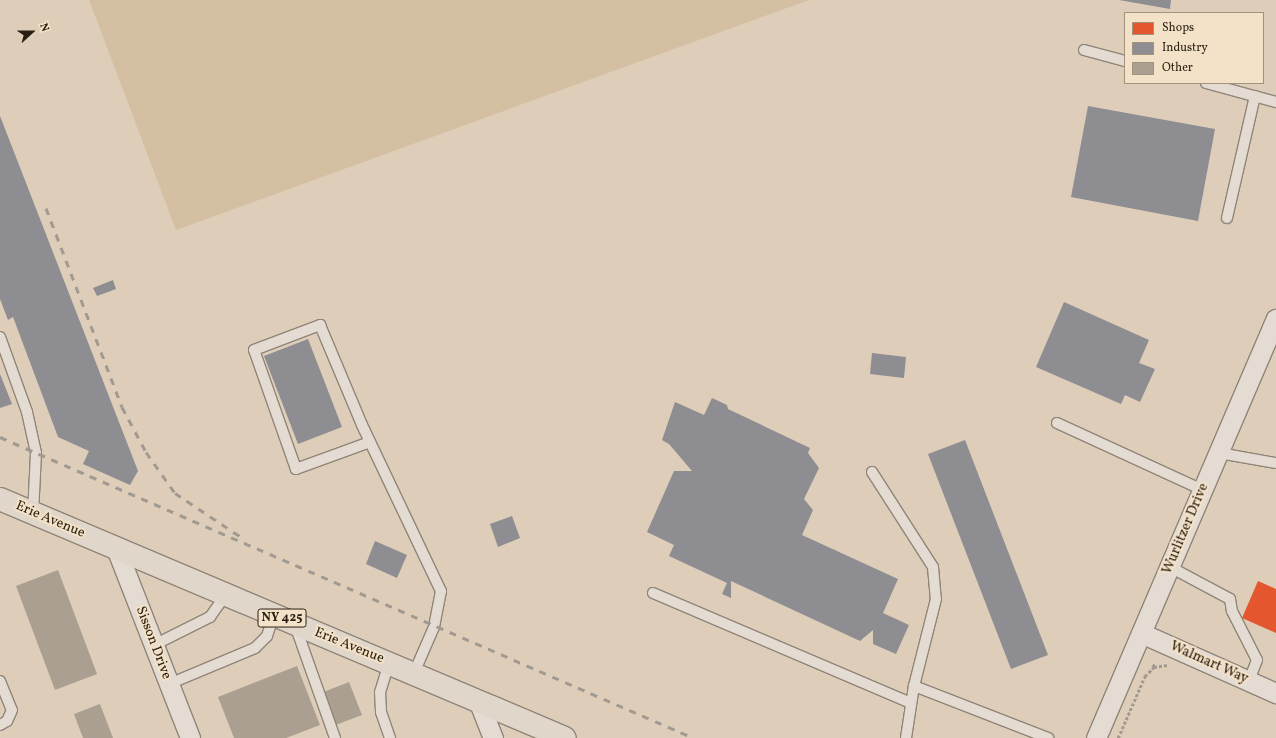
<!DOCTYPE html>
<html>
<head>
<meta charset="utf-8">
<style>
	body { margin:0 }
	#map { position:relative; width:1276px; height:738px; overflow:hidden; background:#deceb9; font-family:Vollkorn,serif }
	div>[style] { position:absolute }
	.green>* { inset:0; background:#d4bfa2 }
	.shops>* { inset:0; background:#e4572e }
	.industry>* { inset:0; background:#8d8d92 }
	.building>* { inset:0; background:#aa9f90 }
	.path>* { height:2.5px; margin-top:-1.25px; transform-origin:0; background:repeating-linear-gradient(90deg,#a19a91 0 3px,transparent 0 5px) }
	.roads { filter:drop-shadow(1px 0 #8f8578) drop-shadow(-1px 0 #8f8578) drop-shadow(0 1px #8f8578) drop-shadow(0 -1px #8f8578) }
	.lane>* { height:10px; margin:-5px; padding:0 5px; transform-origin:5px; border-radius:5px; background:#e4dcd2 }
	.street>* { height:19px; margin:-9.5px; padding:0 9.5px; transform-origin:9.5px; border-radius:9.5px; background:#e4dcd2 }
	.primary>* { height:22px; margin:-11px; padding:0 11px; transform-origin:11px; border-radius:11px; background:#e0d6ca }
	.rail>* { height:3px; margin-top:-1.5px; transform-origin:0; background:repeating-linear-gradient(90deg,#a19a91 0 7px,transparent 0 14px) }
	span { translate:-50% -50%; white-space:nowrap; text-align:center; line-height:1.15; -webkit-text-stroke:4px #f3e1c8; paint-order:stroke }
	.shield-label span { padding:1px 3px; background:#f3e1c8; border:1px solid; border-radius:3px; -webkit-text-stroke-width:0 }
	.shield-label { font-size:13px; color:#291f10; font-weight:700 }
	.street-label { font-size:14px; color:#291f10 }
	.legend { position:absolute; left:1124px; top:12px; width:140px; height:72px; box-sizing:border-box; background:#f3e1c8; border:1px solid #a2937e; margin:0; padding:5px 7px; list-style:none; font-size:12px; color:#291f10 }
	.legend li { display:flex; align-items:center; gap:8px; height:20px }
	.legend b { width:20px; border:1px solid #a2937e }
	.north { position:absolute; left:12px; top:12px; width:40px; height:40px; -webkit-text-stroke:3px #f3e1c8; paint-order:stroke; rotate:69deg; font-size:11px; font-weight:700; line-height:16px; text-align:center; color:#291f10 }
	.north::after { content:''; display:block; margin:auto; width:14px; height:18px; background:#291f10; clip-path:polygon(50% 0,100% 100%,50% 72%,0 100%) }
</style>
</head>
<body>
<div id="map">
	<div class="green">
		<i style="clip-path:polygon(89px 0,809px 0,176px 230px)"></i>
	</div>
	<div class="shops">
		<i style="clip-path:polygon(1258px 581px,1276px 589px,1276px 633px,1242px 618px)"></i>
	</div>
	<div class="industry">
		<i style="clip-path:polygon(1119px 0,1171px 0,1170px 9px)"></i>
		<i style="clip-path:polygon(1088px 106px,1215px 129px,1198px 221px,1071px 197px)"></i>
		<i style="clip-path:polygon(0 116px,138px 471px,130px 485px,83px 464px,89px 451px,58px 437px,13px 317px,8px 320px,0 299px)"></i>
		<i style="clip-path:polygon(113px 280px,116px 289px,97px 296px,93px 288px)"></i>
		<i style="clip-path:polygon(1064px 302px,1149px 340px,1139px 363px,1155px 369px,1140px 402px,1125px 395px,1121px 404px,1036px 367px)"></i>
		<i style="clip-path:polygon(308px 339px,342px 427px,298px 444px,264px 356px)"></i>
		<i style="clip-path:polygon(872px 353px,906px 357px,904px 378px,870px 374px)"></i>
		<i style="clip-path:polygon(0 374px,12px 404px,0 408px)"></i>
		<i style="clip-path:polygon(712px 398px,727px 405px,728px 409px,810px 448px,808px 453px,819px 468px,804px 499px,813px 510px,802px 535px,898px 579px,883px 613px,909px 625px,896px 654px,873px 644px,873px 630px,860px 641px,731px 581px,731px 598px,722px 594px,727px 583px,669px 556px,674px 545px,647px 532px,674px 471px,692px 471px,669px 444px,662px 440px,675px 402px,704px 415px)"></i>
		<i style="clip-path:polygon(965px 440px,1048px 655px,1011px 669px,928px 454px)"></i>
		<i style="clip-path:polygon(512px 516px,520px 538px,498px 547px,490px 524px)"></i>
		<i style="clip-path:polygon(375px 541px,407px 555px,397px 578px,366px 564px)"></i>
	</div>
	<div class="building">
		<i style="clip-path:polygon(58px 570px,97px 674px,55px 690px,16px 586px)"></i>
		<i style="clip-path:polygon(297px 666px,320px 725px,286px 738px,234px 738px,218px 697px)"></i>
		<i style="clip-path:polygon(349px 682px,362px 715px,333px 726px,321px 693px)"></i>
		<i style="clip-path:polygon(100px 704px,113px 738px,83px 738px,74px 714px)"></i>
	</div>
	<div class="path">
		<i style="left:1154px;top:667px;width:13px;rotate:-9deg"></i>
		<i style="left:1118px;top:738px;width:68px;rotate:-66.5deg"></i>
		<i style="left:1145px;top:676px;width:13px;rotate:-45deg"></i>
		<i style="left:1154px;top:667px;width:4px;rotate:-117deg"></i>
	</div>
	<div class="roads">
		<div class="lane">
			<i style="left:1084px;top:50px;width:42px;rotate:15deg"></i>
			<i style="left:1206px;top:83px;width:73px;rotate:15.2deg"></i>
			<i style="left:1227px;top:218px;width:125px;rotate:-77.1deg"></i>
			<i style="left:0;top:337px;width:80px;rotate:70.2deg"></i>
			<i style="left:27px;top:412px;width:42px;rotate:77.6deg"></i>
			<i style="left:36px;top:453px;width:61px;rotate:92.8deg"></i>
			<i style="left:1057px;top:423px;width:161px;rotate:24.7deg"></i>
			<i style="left:370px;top:442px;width:79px;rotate:160deg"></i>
			<i style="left:296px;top:469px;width:126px;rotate:-109.4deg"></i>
			<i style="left:254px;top:350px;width:71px;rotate:-20.7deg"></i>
			<i style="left:320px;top:325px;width:108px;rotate:67.2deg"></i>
			<i style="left:362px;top:425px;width:184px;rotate:64.6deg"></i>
			<i style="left:441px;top:591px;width:37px;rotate:101deg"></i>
			<i style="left:434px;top:627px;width:50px;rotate:113.5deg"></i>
			<i style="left:1219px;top:453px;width:58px;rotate:10deg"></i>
			<i style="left:872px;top:472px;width:113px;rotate:57.3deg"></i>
			<i style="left:933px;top:567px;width:32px;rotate:85deg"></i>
			<i style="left:936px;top:599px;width:90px;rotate:104.2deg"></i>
			<i style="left:1170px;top:567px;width:68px;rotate:28.1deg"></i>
			<i style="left:1230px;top:599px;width:12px;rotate:81deg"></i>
			<i style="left:1232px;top:611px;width:55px;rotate:63deg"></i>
			<i style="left:1257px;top:660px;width:22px;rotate:111deg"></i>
			<i style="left:653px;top:593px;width:280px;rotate:23.1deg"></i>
			<i style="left:295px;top:625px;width:120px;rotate:70.5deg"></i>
			<i style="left:154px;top:645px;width:63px;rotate:-26.6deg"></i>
			<i style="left:210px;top:617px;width:28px;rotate:-55deg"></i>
			<i style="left:389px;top:663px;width:30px;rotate:107deg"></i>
			<i style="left:380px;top:692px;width:20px;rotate:87deg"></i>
			<i style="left:381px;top:712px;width:28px;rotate:71deg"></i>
			<i style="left:0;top:681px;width:31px;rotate:68deg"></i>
			<i style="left:12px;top:710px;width:12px;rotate:114deg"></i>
			<i style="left:7px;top:721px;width:8px;rotate:150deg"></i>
			<i style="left:169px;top:684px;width:93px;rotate:-22.7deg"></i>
			<i style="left:255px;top:648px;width:17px;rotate:-45deg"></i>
			<i style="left:267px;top:636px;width:23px;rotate:-72deg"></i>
			<i style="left:906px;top:738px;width:53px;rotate:-81.3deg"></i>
			<i style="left:914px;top:686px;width:144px;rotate:21.2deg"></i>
		</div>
		<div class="street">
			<i style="left:116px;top:548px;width:204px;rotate:68.7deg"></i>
			<i style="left:1141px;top:633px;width:148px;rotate:24deg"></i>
			<i style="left:478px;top:700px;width:41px;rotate:68.5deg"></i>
			<i style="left:1096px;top:738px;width:456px;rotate:-66.8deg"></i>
		</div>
		<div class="primary">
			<i style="left:0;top:499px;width:613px;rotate:22.93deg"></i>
		</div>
	</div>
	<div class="rail">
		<i style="left:46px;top:208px;width:213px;rotate:69.1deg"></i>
		<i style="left:122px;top:407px;width:51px;rotate:61.9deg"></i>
		<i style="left:146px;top:452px;width:50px;rotate:54.7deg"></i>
		<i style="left:175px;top:493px;width:79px;rotate:33.7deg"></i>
		<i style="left:0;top:437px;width:756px;rotate:23.45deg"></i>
	</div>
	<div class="shield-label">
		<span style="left:282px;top:618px">NY 425</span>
	</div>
	<div class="street-label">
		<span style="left:50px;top:520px;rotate:23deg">Erie Avenue</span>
		<span style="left:1186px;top:529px;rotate:-67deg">Wurlitzer Drive</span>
		<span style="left:153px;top:643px;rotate:69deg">Sisson Drive</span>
		<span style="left:349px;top:646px;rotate:22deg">Erie Avenue</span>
		<span style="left:1209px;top:663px;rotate:24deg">Walmart Way</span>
	</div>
	<ul class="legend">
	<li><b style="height:11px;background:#e4572e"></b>Shops</li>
	<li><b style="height:11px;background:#8d8d92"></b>Industry</li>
	<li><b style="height:11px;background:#aa9f90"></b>Other</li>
	</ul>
	<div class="north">N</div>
</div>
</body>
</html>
